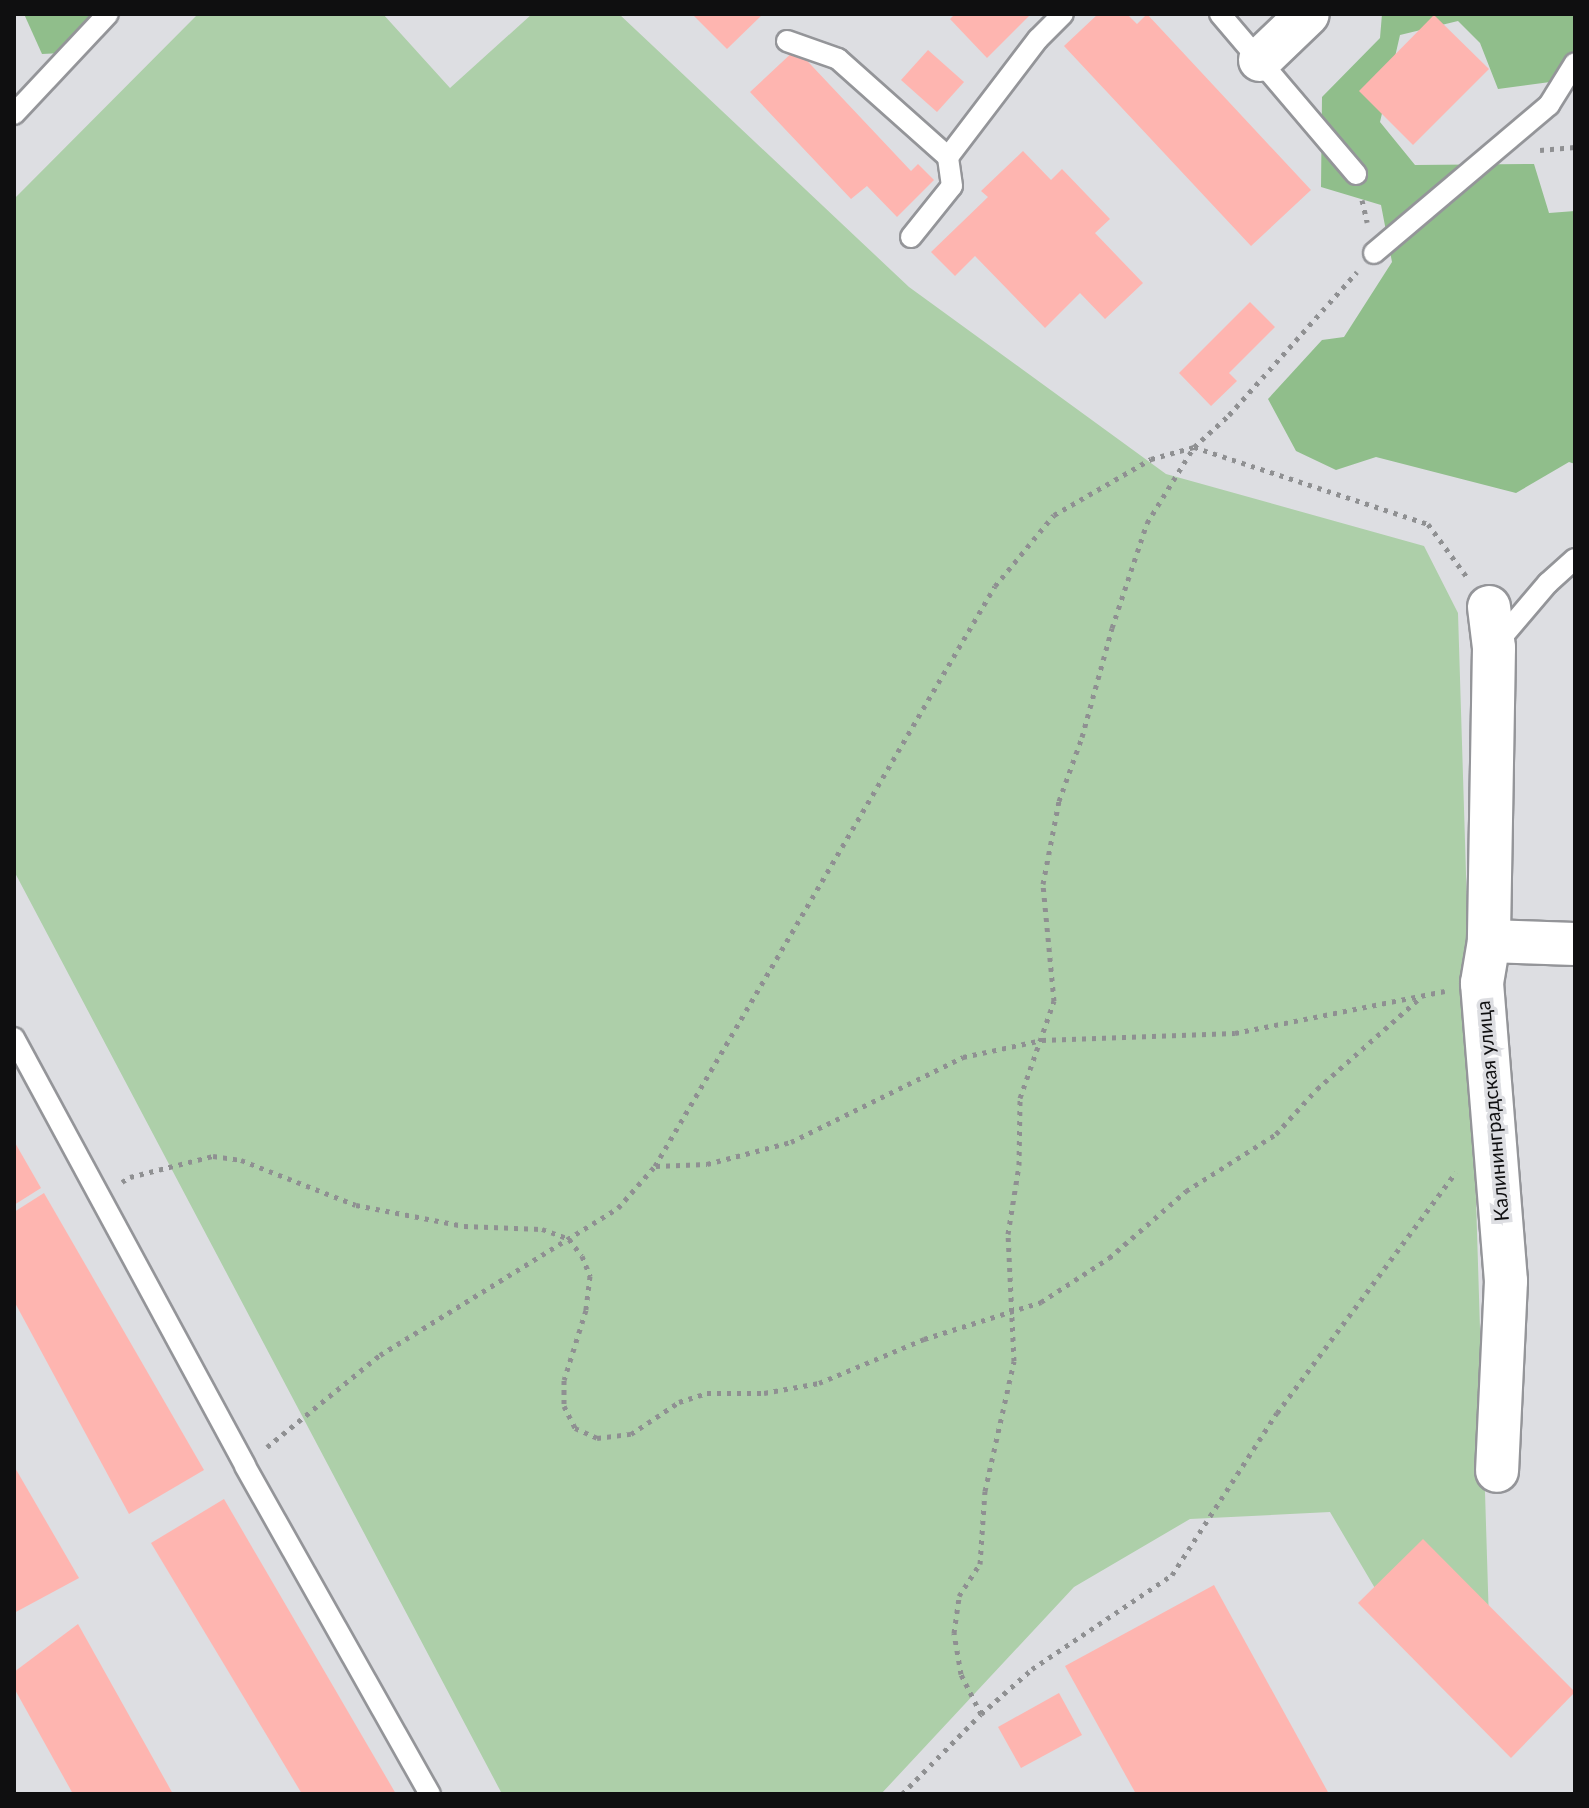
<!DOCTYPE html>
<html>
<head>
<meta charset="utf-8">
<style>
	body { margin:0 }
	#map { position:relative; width:1589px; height:1808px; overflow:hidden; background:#dddee2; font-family:Lato,sans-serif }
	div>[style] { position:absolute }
	.green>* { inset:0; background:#adcfa9 }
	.forest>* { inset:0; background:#90be8b }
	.building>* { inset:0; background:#feb5b0 }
	.path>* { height:5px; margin-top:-2.5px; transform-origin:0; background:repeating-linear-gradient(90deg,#8f9092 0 4px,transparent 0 10px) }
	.roads { filter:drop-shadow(2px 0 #949599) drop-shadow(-2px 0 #949599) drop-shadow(0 2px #949599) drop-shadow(0 -2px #949599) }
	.lane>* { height:20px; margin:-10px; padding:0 10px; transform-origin:10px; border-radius:10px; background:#fff }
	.street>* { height:42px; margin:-21px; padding:0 21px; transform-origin:21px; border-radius:21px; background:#fff }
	span { translate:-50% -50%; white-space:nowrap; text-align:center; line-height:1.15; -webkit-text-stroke:7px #dddee2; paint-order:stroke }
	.street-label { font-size:20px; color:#0f0f10 }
	.frame { position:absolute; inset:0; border:16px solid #0f0f10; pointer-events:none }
</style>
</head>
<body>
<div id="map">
	<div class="green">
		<i style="clip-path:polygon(198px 14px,383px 14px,450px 88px,532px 14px,619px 14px,909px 287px,1166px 474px,1424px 546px,1458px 613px,1489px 1622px,1402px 1634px,1330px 1512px,1190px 1519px,1074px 1587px,881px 1794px,502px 1794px,14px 871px,14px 199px)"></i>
	</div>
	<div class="forest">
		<i style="clip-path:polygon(24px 14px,96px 14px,83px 52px,42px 54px)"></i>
		<i style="clip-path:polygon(1382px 14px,1575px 14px,1575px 52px,1565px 80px,1498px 89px,1480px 43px,1458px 21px,1400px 35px,1380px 122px,1415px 165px,1534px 164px,1549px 213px,1575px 211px,1575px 464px,1569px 462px,1516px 493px,1376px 457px,1336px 470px,1296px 451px,1268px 399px,1322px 340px,1344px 337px,1392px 262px,1381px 205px,1321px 187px,1322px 97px,1380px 38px)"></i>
	</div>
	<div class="building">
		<i style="clip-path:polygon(692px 14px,763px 14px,727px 49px)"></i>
		<i style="clip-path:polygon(955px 14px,1031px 14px,987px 58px,950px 19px)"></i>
		<i style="clip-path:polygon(1098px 14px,1127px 14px,1137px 24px,1147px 14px,1311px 190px,1251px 246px,1064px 46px)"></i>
		<i style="clip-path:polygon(1434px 15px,1489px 69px,1413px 145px,1359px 91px)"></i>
		<i style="clip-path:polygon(796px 49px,911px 171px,918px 164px,934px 180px,897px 217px,867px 186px,851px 199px,750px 92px)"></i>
		<i style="clip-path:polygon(928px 50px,964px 82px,937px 112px,901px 80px)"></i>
		<i style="clip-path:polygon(1023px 151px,1051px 180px,1062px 169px,1110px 219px,1095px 233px,1143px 283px,1105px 319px,1080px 293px,1045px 328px,975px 256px,955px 276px,931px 252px,988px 197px,981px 191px)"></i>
		<i style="clip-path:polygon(1250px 302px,1275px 327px,1229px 373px,1237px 381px,1211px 406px,1179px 373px)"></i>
		<i style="clip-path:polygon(14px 1141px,41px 1188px,14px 1205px)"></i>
		<i style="clip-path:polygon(44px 1193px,204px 1470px,129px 1514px,14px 1301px,14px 1212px)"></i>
		<i style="clip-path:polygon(14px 1466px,79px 1578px,14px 1613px)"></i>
		<i style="clip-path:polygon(224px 1499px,396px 1794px,302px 1794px,151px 1543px)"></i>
		<i style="clip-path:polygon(1423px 1539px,1575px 1692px,1511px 1758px,1358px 1603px)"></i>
		<i style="clip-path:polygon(1214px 1585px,1329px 1794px,1136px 1794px,1065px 1666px)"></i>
		<i style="clip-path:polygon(78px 1624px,173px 1794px,73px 1794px,14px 1688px,14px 1672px)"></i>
		<i style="clip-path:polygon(1059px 1693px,1082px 1735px,1021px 1768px,998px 1727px)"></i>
	</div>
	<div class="path">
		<i style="left:1540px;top:150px;width:35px;rotate:-5deg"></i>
		<i style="left:1362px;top:200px;width:23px;rotate:77deg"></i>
		<i style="left:656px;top:1166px;width:51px;rotate:-2.2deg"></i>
		<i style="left:707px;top:1164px;width:87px;rotate:-14.7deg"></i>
		<i style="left:791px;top:1142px;width:192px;rotate:-26.3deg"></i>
		<i style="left:963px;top:1057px;width:81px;rotate:-12.1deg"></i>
		<i style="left:1042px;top:1040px;width:193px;rotate:-2.1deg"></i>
		<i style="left:1235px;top:1033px;width:214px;rotate:-11.3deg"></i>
		<i style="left:122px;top:1182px;width:9px;rotate:-32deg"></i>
		<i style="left:130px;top:1177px;width:86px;rotate:-14.2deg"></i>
		<i style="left:213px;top:1156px;width:28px;rotate:8deg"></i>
		<i style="left:241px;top:1160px;width:123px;rotate:21.4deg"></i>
		<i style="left:356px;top:1205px;width:110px;rotate:11deg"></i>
		<i style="left:464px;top:1226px;width:78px;rotate:2.2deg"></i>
		<i style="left:542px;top:1229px;width:29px;rotate:20deg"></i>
		<i style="left:569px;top:1239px;width:21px;rotate:53deg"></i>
		<i style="left:582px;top:1256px;width:22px;rotate:68deg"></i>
		<i style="left:590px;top:1276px;width:34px;rotate:97deg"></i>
		<i style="left:586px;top:1310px;width:73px;rotate:107.4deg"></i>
		<i style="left:564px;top:1380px;width:26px;rotate:90deg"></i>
		<i style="left:564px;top:1406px;width:25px;rotate:63deg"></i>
		<i style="left:575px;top:1428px;width:24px;rotate:24deg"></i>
		<i style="left:597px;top:1438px;width:34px;rotate:-7deg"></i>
		<i style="left:631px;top:1434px;width:58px;rotate:-33.7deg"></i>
		<i style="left:679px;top:1402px;width:29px;rotate:-18deg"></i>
		<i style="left:707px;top:1393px;width:57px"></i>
		<i style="left:764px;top:1393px;width:56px;rotate:-10.3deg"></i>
		<i style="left:819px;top:1383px;width:114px;rotate:-22.7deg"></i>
		<i style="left:924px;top:1339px;width:123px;rotate:-17.5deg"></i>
		<i style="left:1041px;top:1302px;width:81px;rotate:-32.9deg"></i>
		<i style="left:1109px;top:1258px;width:102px;rotate:-41deg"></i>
		<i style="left:1186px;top:1191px;width:107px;rotate:-32.3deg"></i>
		<i style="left:1276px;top:1134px;width:61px;rotate:-47.7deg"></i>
		<i style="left:1317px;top:1089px;width:140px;rotate:-41.5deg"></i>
		<i style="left:267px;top:1447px;width:146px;rotate:-39.2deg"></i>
		<i style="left:380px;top:1355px;width:280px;rotate:-31.7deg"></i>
		<i style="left:618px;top:1208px;width:56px;rotate:-48.6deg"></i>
		<i style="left:655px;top:1166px;width:672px;rotate:-59.62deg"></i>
		<i style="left:995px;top:586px;width:92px;rotate:-50.3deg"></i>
		<i style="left:1054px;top:515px;width:112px;rotate:-30deg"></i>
		<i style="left:1151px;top:459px;width:45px;rotate:-15.6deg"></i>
		<i style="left:1194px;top:447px;width:47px;rotate:-42.4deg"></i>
		<i style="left:1229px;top:415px;width:192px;rotate:-48.2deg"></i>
		<i style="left:981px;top:1714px;width:45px;rotate:-116.6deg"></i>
		<i style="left:961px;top:1674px;width:42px;rotate:-99.7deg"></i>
		<i style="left:954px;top:1633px;width:37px;rotate:-82deg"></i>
		<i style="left:959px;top:1596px;width:38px;rotate:-57deg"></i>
		<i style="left:980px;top:1564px;width:73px;rotate:-86.1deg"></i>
		<i style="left:985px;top:1491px;width:133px;rotate:-77.4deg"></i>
		<i style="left:1014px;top:1361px;width:127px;rotate:-92.7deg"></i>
		<i style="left:1008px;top:1234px;width:70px;rotate:-80.9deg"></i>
		<i style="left:1019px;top:1165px;width:67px;rotate:-89.1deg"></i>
		<i style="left:1020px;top:1098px;width:103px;rotate:-70.7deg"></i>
		<i style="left:1054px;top:1001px;width:118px;rotate:-95.4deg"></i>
		<i style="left:1043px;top:884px;width:85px;rotate:-79.1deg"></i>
		<i style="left:1059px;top:801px;width:68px;rotate:-70.2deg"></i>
		<i style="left:1082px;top:737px;width:113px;rotate:-74.6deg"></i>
		<i style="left:1112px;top:628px;width:111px;rotate:-71.6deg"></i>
		<i style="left:1147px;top:523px;width:89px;rotate:-58.3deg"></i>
		<i style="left:1194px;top:447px;width:246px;rotate:18.2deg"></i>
		<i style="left:1428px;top:524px;width:66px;rotate:53.7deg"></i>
		<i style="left:902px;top:1794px;width:112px;rotate:-45.4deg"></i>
		<i style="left:981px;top:1714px;width:68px;rotate:-41.4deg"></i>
		<i style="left:1032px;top:1669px;width:169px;rotate:-33.9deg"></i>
		<i style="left:1172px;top:1575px;width:193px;rotate:-57.1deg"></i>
		<i style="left:1277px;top:1413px;width:300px;rotate:-53.4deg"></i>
	</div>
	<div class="roads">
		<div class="lane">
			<i style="left:1220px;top:14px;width:210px;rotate:49.6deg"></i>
			<i style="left:787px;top:41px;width:54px;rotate:19.4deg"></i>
			<i style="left:838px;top:59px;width:147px;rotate:41.7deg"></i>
			<i style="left:948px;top:157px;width:148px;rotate:-52.7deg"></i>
			<i style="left:1038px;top:39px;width:35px;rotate:-45deg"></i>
			<i style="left:14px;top:114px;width:137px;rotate:-46.8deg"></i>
			<i style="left:911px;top:237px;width:65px;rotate:-51.2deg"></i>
			<i style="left:952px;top:186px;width:29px;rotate:-98deg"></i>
			<i style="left:1374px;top:253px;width:229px;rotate:-40.2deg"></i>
			<i style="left:1549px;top:105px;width:49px;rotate:-58.2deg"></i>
			<i style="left:1496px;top:644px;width:80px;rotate:-49.6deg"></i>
			<i style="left:1548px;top:583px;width:36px;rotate:-42deg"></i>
			<i style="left:14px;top:1038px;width:486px;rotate:61.6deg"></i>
			<i style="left:245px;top:1466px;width:377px;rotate:60.6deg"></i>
		</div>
		<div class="street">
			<i style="left:1260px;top:60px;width:66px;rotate:-43.8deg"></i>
			<i style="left:1489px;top:607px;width:41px;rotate:83deg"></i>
			<i style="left:1494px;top:648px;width:293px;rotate:91deg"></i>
			<i style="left:1489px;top:941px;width:43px;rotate:99.5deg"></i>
			<i style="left:1482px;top:983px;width:299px;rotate:85.4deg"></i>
			<i style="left:1506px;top:1281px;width:190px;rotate:92.7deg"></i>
			<i style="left:1489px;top:941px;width:86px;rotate:2deg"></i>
		</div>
	</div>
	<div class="street-label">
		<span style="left:1492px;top:1111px;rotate:-95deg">Калининградская улица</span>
	</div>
	<div class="frame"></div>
</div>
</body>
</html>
